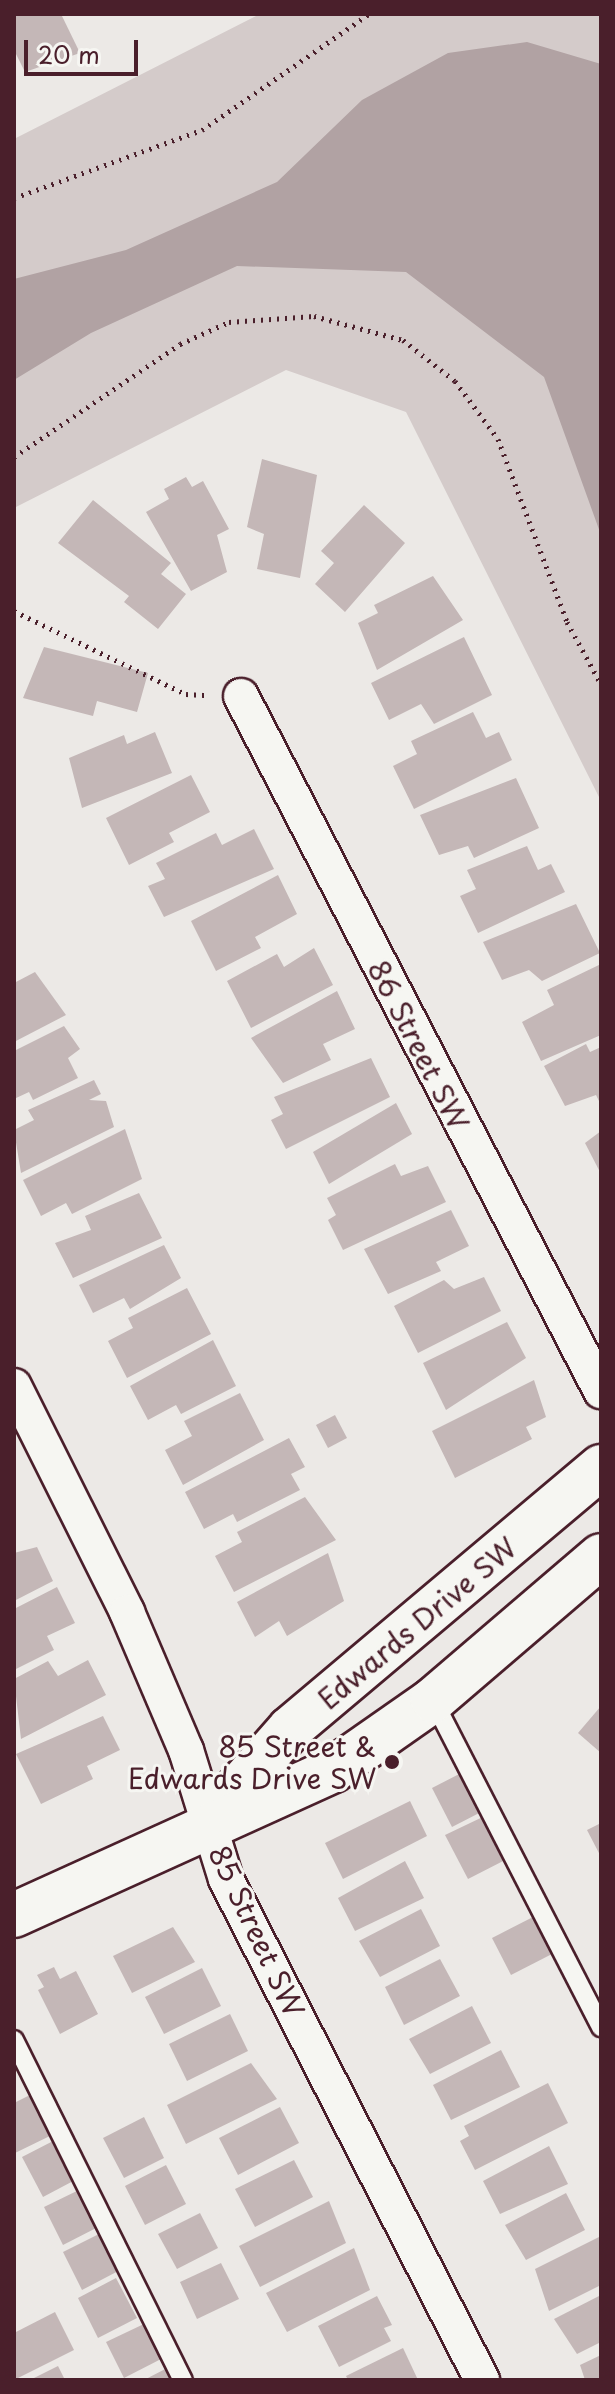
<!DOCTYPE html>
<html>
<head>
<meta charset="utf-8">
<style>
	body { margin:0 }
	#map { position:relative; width:615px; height:2394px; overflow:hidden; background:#ece9e6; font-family:"Playpen Sans",sans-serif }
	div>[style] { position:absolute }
	.green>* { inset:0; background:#d4cbca }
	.water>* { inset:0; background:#b1a2a3 }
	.building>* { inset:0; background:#c4b7b7 }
	.path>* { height:5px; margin-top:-2.5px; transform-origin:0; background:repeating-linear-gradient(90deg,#4a1f2b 0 2px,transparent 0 8px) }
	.roads { filter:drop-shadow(2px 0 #4a1f2b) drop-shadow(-2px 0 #4a1f2b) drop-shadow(0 2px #4a1f2b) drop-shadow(0 -2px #4a1f2b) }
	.lane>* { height:18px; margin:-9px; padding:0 9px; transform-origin:9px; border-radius:9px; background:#f6f6f2 }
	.street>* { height:34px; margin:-17px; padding:0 17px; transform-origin:17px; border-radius:17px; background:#f6f6f2 }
	.secondary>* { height:44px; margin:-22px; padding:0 22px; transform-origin:22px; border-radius:22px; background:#f6f6f2 }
	.dots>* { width:22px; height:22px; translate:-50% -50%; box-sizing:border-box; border:4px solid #f6f6f2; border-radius:50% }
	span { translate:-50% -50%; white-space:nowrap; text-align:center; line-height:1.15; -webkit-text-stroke:6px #f6f6f2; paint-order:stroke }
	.street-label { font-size:28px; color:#4a1f2b }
	.poi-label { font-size:28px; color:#4a1f2b }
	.right { translate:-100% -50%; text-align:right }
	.frame { position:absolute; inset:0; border:16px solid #4a1f2b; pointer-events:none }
	.scale { position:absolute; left:24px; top:40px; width:114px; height:36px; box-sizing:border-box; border:4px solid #4a1f2b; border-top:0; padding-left:10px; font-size:24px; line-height:28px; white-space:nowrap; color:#4a1f2b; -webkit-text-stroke:6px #f6f6f2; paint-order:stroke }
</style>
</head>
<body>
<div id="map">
	<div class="green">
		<i style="clip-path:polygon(260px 14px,601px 14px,601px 801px,406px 412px,286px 370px,14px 508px,14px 139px)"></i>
	</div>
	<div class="water">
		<i style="clip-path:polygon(527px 42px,601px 64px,601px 535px,544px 377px,406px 272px,237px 266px,91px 333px,14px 380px,14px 279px,126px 250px,277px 182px,362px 100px,448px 53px)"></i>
	</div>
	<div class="building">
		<i style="clip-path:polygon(14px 14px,61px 14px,80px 53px,25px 72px,14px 50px)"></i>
		<i style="clip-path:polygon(262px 459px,317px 475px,300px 578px,257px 569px,264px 534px,247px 527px)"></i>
		<i style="clip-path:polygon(186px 477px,192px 487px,203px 481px,229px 529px,217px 535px,227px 572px,191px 591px,146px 512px,169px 499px,164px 489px)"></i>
		<i style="clip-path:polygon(93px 500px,171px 563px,161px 574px,186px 594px,158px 629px,124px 602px,129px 596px,58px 543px)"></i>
		<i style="clip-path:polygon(364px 505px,405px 543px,345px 612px,315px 584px,334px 563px,321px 551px)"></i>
		<i style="clip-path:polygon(433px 576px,463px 620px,377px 670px,358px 623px,378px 613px,374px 605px)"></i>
		<i style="clip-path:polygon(464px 637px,492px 695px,434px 724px,421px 704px,389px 720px,371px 683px)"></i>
		<i style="clip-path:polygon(44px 647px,148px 673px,137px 712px,97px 701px,93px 716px,23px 698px)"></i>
		<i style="clip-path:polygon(473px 712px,486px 738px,499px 732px,512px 760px,414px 809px,393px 766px,417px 754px,411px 741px)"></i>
		<i style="clip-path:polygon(155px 732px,172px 773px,82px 808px,69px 758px,124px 735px,127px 744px)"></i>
		<i style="clip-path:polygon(191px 775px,210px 812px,169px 833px,174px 842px,129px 865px,106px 818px)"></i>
		<i style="clip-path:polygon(516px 778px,539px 828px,474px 858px,468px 846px,439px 855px,420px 815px)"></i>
		<i style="clip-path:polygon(254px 829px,274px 869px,164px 917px,148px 886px,165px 879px,156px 863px,216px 833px,222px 845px)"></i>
		<i style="clip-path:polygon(527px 846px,538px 870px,551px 864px,565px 892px,478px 933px,460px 896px,476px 889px,467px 870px)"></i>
		<i style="clip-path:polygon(278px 875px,297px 914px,255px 937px,261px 948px,216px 971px,191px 921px)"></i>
		<i style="clip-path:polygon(576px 904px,600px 953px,542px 981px,529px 970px,502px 980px,483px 942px)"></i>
		<i style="clip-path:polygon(314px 948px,333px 985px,251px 1028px,227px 981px,277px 954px,284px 967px)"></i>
		<i style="clip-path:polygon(601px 964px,601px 1035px,541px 1061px,522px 1022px,554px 1005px,547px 990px)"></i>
		<i style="clip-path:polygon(35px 972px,66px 1015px,14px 1042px,14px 983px)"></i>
		<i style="clip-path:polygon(337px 991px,355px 1029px,323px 1044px,331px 1060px,283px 1083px,251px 1038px)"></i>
		<i style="clip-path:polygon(64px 1026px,80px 1049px,68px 1058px,78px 1078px,33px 1100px,29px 1092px,14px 1099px,14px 1051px)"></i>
		<i style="clip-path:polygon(586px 1044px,590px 1052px,601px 1047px,601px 1105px,596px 1095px,565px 1106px,544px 1066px)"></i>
		<i style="clip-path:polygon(371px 1058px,390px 1097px,286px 1149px,271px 1120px,283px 1114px,274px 1097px)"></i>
		<i style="clip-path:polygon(94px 1080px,101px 1094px,89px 1100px,106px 1101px,114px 1127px,21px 1173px,14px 1130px,34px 1120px,28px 1110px)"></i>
		<i style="clip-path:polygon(396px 1103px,412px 1134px,329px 1184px,313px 1152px)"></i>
		<i style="clip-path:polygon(125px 1129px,142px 1179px,72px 1214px,66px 1203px,41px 1216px,23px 1180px)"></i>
		<i style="clip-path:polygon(601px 1131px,601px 1174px,585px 1143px)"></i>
		<i style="clip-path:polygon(395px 1164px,401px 1176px,428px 1166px,446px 1202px,343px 1250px,328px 1220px,336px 1215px,327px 1198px)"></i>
		<i style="clip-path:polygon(139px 1193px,162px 1238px,73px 1278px,55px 1243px,91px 1230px,85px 1216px)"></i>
		<i style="clip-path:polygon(451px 1210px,469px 1246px,436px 1262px,441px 1271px,388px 1294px,364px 1249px)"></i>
		<i style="clip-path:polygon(164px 1245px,181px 1278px,130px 1309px,124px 1298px,93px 1313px,79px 1285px)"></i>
		<i style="clip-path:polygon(484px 1277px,501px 1311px,418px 1353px,394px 1306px,444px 1280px,454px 1289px)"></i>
		<i style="clip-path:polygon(187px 1288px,211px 1334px,127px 1378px,108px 1341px,133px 1328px,128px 1318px)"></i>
		<i style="clip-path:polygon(507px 1322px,526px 1358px,446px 1410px,423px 1363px)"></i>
		<i style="clip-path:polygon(213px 1340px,236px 1386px,181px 1414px,176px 1405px,148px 1420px,130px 1386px)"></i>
		<i style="clip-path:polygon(534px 1380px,546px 1417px,526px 1427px,532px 1439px,455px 1478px,432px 1431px)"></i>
		<i style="clip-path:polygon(240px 1393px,264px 1440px,183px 1485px,165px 1450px,192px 1436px,184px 1421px)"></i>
		<i style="clip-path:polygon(335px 1415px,347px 1438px,328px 1448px,316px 1425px)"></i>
		<i style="clip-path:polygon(289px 1438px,305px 1467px,291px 1474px,300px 1490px,237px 1522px,233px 1514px,204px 1529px,185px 1492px)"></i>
		<i style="clip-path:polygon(305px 1497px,336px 1540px,234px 1592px,215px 1556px,242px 1542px,237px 1532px)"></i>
		<i style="clip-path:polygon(37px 1547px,53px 1581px,14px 1601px,14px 1553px)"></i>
		<i style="clip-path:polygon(328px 1553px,344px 1601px,287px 1636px,279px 1621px,255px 1637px,237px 1602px)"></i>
		<i style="clip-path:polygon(57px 1587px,75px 1623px,47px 1636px,54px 1650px,14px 1670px,14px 1609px)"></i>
		<i style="clip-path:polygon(88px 1660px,106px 1695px,21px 1739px,14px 1679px,48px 1661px,58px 1676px)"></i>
		<i style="clip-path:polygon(601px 1706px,601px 1753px,578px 1733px)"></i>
		<i style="clip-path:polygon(103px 1716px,120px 1750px,87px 1766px,93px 1779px,41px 1804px,16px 1754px)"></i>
		<i style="clip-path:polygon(467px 1770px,487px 1809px,452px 1827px,432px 1788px)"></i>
		<i style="clip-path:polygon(410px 1801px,427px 1836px,343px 1879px,325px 1843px)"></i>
		<i style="clip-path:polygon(489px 1814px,511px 1857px,468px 1879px,445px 1835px)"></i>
		<i style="clip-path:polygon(601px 1823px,601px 1857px,587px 1830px)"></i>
		<i style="clip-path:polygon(405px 1861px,424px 1898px,355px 1931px,338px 1898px)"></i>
		<i style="clip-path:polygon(421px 1909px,440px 1946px,380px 1977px,359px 1941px)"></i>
		<i style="clip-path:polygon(533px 1917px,552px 1954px,511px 1975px,492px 1938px)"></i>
		<i style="clip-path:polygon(173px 1927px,195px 1962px,132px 1993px,113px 1956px)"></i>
		<i style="clip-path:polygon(440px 1959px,460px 1996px,404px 2025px,385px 1987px)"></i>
		<i style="clip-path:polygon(54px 1967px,60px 1979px,76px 1971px,98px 2014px,60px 2034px,38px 1990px,44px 1987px,37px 1975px)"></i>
		<i style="clip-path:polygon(202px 1968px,221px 2006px,164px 2034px,145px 1997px)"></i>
		<i style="clip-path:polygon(472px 2006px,491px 2043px,430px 2074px,409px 2039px)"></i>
		<i style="clip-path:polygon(230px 2014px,248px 2051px,187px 2081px,169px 2044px)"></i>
		<i style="clip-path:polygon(501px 2050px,520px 2087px,451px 2120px,433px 2085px)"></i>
		<i style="clip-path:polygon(251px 2063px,277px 2099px,186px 2144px,167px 2105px)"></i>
		<i style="clip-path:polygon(548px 2083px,568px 2123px,475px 2170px,460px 2141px,469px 2136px,464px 2126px)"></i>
		<i style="clip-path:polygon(34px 2093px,54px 2134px,15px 2153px,14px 2103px)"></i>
		<i style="clip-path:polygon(280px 2107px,299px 2143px,238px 2175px,219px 2138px)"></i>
		<i style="clip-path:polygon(144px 2117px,164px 2158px,124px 2178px,103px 2138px)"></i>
		<i style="clip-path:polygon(57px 2139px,77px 2179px,43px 2197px,22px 2157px)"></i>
		<i style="clip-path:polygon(549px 2146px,568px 2184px,500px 2214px,483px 2181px)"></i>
		<i style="clip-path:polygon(294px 2160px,313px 2197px,255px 2227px,235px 2189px)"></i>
		<i style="clip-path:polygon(166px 2165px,186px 2204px,145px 2225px,125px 2186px)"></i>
		<i style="clip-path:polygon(83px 2188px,102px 2225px,63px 2245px,44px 2207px)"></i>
		<i style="clip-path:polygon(566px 2193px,585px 2230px,526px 2260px,505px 2225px)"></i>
		<i style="clip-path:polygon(329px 2201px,346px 2243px,260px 2287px,239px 2246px)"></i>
		<i style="clip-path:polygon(200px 2213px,218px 2248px,177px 2269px,158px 2234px)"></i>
		<i style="clip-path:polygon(105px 2231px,124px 2268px,82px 2290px,63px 2252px)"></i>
		<i style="clip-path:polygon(601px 2236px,601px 2285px,549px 2311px,535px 2269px)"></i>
		<i style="clip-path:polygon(354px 2248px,370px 2290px,287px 2332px,266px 2293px)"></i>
		<i style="clip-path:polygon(221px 2263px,239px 2299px,197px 2319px,180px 2282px)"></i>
		<i style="clip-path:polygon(116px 2278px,137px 2318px,98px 2338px,78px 2298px)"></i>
		<i style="clip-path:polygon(601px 2295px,601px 2342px,577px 2354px,554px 2319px)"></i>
		<i style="clip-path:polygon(377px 2296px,392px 2325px,384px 2328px,391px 2341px,339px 2367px,318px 2326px)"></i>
		<i style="clip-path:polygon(55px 2312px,74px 2350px,14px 2380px,14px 2333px)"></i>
		<i style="clip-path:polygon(146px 2323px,163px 2358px,124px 2378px,106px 2342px)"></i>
		<i style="clip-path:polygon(403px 2348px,418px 2380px,348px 2380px,346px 2376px)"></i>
		<i style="clip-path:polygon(601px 2355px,601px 2380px,585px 2380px,580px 2365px)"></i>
		<i style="clip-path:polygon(58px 2366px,65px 2380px,30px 2380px)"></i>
		<i style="clip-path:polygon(171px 2366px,178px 2380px,144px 2380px)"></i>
	</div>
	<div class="path">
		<i style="left:14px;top:198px;width:200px;rotate:-19.9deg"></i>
		<i style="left:202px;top:130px;width:203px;rotate:-34.8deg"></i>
		<i style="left:14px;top:457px;width:201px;rotate:-34.2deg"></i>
		<i style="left:180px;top:344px;width:54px;rotate:-24.2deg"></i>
		<i style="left:229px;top:322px;width:85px;rotate:-4deg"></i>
		<i style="left:314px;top:316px;width:92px;rotate:15.1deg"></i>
		<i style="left:403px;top:340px;width:66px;rotate:38.3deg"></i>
		<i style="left:455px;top:381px;width:72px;rotate:53.4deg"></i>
		<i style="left:498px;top:439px;width:196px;rotate:69.3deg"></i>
		<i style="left:567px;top:622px;width:71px;rotate:61.3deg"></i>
		<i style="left:14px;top:611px;width:191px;rotate:25.8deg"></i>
		<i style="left:186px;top:694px;width:22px;rotate:3deg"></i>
	</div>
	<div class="roads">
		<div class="lane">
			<i style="left:433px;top:1700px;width:368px;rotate:62.8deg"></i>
			<i style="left:14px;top:2040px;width:380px;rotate:63.6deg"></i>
		</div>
		<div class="street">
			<i style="left:241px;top:696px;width:783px;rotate:62.62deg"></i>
			<i style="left:14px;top:1386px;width:253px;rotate:63.4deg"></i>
			<i style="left:127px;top:1612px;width:150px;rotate:66.9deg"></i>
			<i style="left:186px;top:1750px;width:135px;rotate:72.8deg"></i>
			<i style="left:226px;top:1879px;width:563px;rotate:62.93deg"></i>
		</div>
		<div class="secondary">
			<i style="left:215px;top:1814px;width:113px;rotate:-48.6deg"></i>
			<i style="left:290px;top:1729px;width:407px;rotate:-40.1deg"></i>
			<i style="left:14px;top:1915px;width:350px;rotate:-24.4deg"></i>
			<i style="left:333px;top:1770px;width:122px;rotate:-35deg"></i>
			<i style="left:433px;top:1700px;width:221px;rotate:-40.6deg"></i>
		</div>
	</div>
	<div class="dots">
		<i style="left:392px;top:1762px;background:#4a1f2b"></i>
	</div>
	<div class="street-label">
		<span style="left:419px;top:1045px;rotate:63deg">86 Street SW</span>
		<span style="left:417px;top:1623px;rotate:-40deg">Edwards Drive SW</span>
		<span style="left:257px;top:1931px;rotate:65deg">85 Street SW</span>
	</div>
	<div class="poi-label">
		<span class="right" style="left:376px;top:1762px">85 Street &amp;<br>Edwards Drive SW</span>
	</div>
	<div class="frame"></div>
	<div class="scale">20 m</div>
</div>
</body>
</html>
